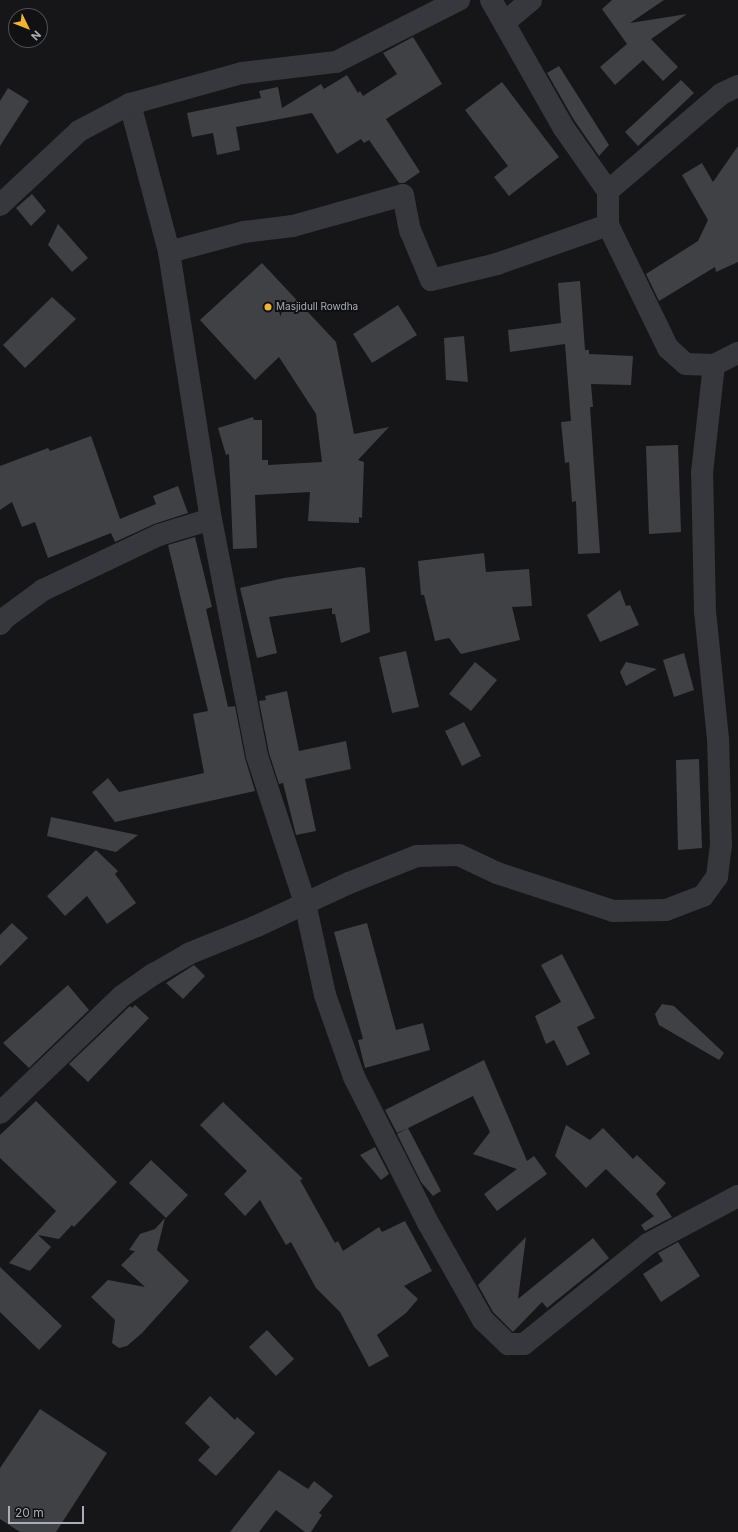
<!DOCTYPE html>
<html>
<head>
<meta charset="utf-8">
<style>
	body { margin:0 }
	#map { position:relative; width:738px; height:1532px; overflow:hidden; background:#161618; font-family:Inter,sans-serif }
	div>[style] { position:absolute }
	.building>* { inset:0; background:#404145 }
	.minor>* { height:22px; margin:-11px; padding:0 11px; transform-origin:11px; border-radius:11px; background:#37383d }
	.dots>* { width:11px; height:11px; translate:-50% -50%; box-sizing:border-box; border:2px solid #111113; border-radius:50% }
	span { translate:-50% -50%; white-space:nowrap; text-align:center; line-height:1.15; -webkit-text-stroke:4px #111113; paint-order:stroke }
	.poi-label { font-size:10px; color:#a8adb8 }
	.left { translate:0 -50%; text-align:left }
	.north { position:absolute; left:8px; top:8px; width:40px; height:40px; box-sizing:border-box; background:#111113; border:1px solid #4d4f55; border-radius:50%; rotate:133deg; font-size:11px; font-weight:700; line-height:16px; text-align:center; color:#a8adb8 }
	.north::after { content:''; display:block; margin:auto; width:14px; height:18px; background:#f3b434; clip-path:polygon(50% 0,100% 100%,50% 72%,0 100%) }
	.scale { position:absolute; left:8px; top:1506px; width:76px; height:18px; box-sizing:border-box; border:2px solid #a8adb8; border-top:0; padding-left:5px; font-size:12px; line-height:14px; white-space:nowrap; color:#a8adb8; -webkit-text-stroke:3px #111113; paint-order:stroke }
</style>
</head>
<body>
<div id="map">
	<div class="building">
		<i style="clip-path:polygon(612px 0,664px 0,630px 23px,687px 14px,651px 39px,678px 67px,663px 81px,643px 60px,615px 85px,600px 67px,627px 44px,602px 9px)"></i>
		<i style="clip-path:polygon(413px 37px,442px 84px,386px 119px,420px 172px,404px 183px,399px 183px,369px 140px,364px 143px,361px 139px,337px 154px,312px 113px,236px 127px,240px 150px,217px 155px,213px 133px,192px 137px,187px 113px,261px 98px,259px 91px,278px 87px,282px 108px,321px 84px,324px 89px,347px 75px,358px 93px,360px 91px,363px 96px,397px 74px,383px 53px)"></i>
		<i style="clip-path:polygon(559px 66px,609px 145px,599px 156px,574px 120px,547px 73px)"></i>
		<i style="clip-path:polygon(681px 80px,694px 93px,638px 146px,625px 132px)"></i>
		<i style="clip-path:polygon(502px 82px,559px 157px,509px 196px,494px 177px,508px 166px,465px 110px)"></i>
		<i style="clip-path:polygon(8px 88px,29px 101px,0 146px,0 101px)"></i>
		<i style="clip-path:polygon(738px 146px,738px 262px,716px 272px,715px 267px,659px 301px,646px 274px,698px 241px,708px 220px,682px 175px,702px 163px,713px 182px)"></i>
		<i style="clip-path:polygon(32px 194px,46px 211px,31px 226px,16px 208px)"></i>
		<i style="clip-path:polygon(58px 224px,88px 258px,72px 272px,48px 245px)"></i>
		<i style="clip-path:polygon(262px 263px,336px 342px,354px 434px,389px 427px,358px 460px,364px 462px,362px 518px,359px 517px,359px 523px,308px 521px,310px 492px,255px 495px,257px 548px,233px 549px,229px 454px,226px 455px,218px 428px,253px 417px,254px 420px,262px 420px,262px 460px,268px 460px,268px 465px,322px 462px,316px 414px,279px 357px,255px 380px,200px 320px)"></i>
		<i style="clip-path:polygon(580px 281px,585px 350px,589px 350px,589px 354px,633px 356px,631px 385px,591px 384px,593px 407px,590px 407px,600px 553px,578px 554px,576px 501px,572px 502px,569px 462px,565px 463px,561px 422px,571px 421px,565px 344px,510px 352px,508px 330px,561px 323px,558px 283px)"></i>
		<i style="clip-path:polygon(52px 297px,76px 319px,25px 368px,3px 345px)"></i>
		<i style="clip-path:polygon(398px 305px,417px 335px,372px 363px,353px 334px)"></i>
		<i style="clip-path:polygon(464px 336px,468px 382px,446px 380px,444px 338px)"></i>
		<i style="clip-path:polygon(91px 436px,120px 519px,156px 504px,153px 496px,178px 486px,188px 513px,154px 524px,115px 542px,111px 533px,48px 558px,35px 522px,22px 527px,12px 502px,0 510px,0 466px,48px 448px,50px 451px)"></i>
		<i style="clip-path:polygon(678px 445px,681px 532px,649px 534px,646px 446px)"></i>
		<i style="clip-path:polygon(195px 537px,212px 607px,206px 609px,228px 707px,235px 706px,245px 758px,255px 791px,115px 822px,92px 792px,108px 778px,119px 792px,204px 773px,193px 714px,208px 711px,168px 545px)"></i>
		<i style="clip-path:polygon(484px 553px,486px 572px,529px 569px,532px 606px,512px 607px,520px 640px,461px 654px,449px 638px,435px 641px,424px 595px,421px 595px,418px 561px)"></i>
		<i style="clip-path:polygon(361px 567px,365px 568px,370px 632px,341px 643px,335px 614px,332px 614px,332px 608px,269px 617px,277px 653px,257px 658px,240px 588px,284px 578px)"></i>
		<i style="clip-path:polygon(620px 590px,626px 606px,630px 605px,639px 625px,600px 642px,587px 615px)"></i>
		<i style="clip-path:polygon(406px 651px,419px 707px,392px 713px,379px 657px)"></i>
		<i style="clip-path:polygon(684px 653px,694px 690px,674px 697px,663px 660px)"></i>
		<i style="clip-path:polygon(475px 662px,497px 680px,471px 711px,449px 694px)"></i>
		<i style="clip-path:polygon(626px 662px,657px 669px,626px 686px,620px 672px)"></i>
		<i style="clip-path:polygon(287px 691px,299px 751px,346px 741px,351px 769px,305px 779px,316px 831px,296px 835px,283px 783px,279px 784px,269px 753px,259px 701px,266px 700px,265px 696px)"></i>
		<i style="clip-path:polygon(464px 722px,481px 756px,462px 766px,445px 731px)"></i>
		<i style="clip-path:polygon(699px 759px,702px 848px,678px 850px,676px 760px)"></i>
		<i style="clip-path:polygon(51px 817px,138px 835px,116px 852px,47px 836px)"></i>
		<i style="clip-path:polygon(96px 850px,118px 871px,115px 874px,136px 903px,107px 924px,87px 896px,65px 916px,47px 896px)"></i>
		<i style="clip-path:polygon(12px 923px,28px 938px,0 966px,0 935px)"></i>
		<i style="clip-path:polygon(367px 923px,396px 1030px,423px 1023px,430px 1050px,365px 1068px,358px 1040px,363px 1039px,334px 932px)"></i>
		<i style="clip-path:polygon(562px 954px,595px 1018px,577px 1027px,590px 1054px,567px 1066px,554px 1040px,546px 1044px,535px 1016px,561px 1002px,541px 965px)"></i>
		<i style="clip-path:polygon(194px 965px,205px 976px,183px 999px,166px 983px)"></i>
		<i style="clip-path:polygon(68px 985px,89px 1010px,29px 1068px,3px 1043px)"></i>
		<i style="clip-path:polygon(662px 1004px,674px 1006px,724px 1053px,719px 1060px,659px 1025px,655px 1014px)"></i>
		<i style="clip-path:polygon(135px 1005px,149px 1018px,88px 1082px,69px 1064px,130px 1006px,132px 1008px)"></i>
		<i style="clip-path:polygon(484px 1060px,527px 1161px,534px 1156px,547px 1174px,497px 1211px,484px 1194px,517px 1169px,473px 1154px,490px 1132px,473px 1096px,408px 1128px,441px 1191px,433px 1196px,421px 1182px,397px 1134px,408px 1128px,397px 1133px,385px 1110px)"></i>
		<i style="clip-path:polygon(36px 1101px,117px 1182px,74px 1227px,72px 1225px,59px 1239px,38px 1235px,51px 1247px,30px 1271px,9px 1263px,56px 1211px,0 1158px,0 1135px)"></i>
		<i style="clip-path:polygon(223px 1102px,303px 1179px,300px 1180px,335px 1243px,338px 1241px,343px 1251px,379px 1227px,382px 1232px,405px 1221px,432px 1271px,404px 1286px,418px 1299px,406px 1313px,377px 1335px,389px 1356px,369px 1367px,340px 1312px,316px 1288px,291px 1242px,286px 1245px,260px 1200px,245px 1216px,224px 1194px,247px 1171px,200px 1125px)"></i>
		<i style="clip-path:polygon(566px 1125px,590px 1140px,603px 1128px,633px 1159px,637px 1155px,666px 1183px,656px 1194px,672px 1217px,645px 1231px,641px 1225px,654px 1216px,606px 1169px,586px 1188px,555px 1156px)"></i>
		<i style="clip-path:polygon(375px 1147px,389px 1174px,381px 1180px,360px 1155px)"></i>
		<i style="clip-path:polygon(151px 1160px,188px 1195px,166px 1218px,129px 1183px)"></i>
		<i style="clip-path:polygon(165px 1218px,157px 1250px,189px 1281px,142px 1333px,127px 1346px,119px 1348px,112px 1343px,115px 1320px,91px 1297px,108px 1280px,145px 1287px,121px 1265px,135px 1251px,129px 1250px,140px 1234px,155px 1229px)"></i>
		<i style="clip-path:polygon(526px 1237px,518px 1299px,593px 1238px,609px 1258px,547px 1308px,542px 1302px,513px 1332px,493px 1312px,478px 1285px)"></i>
		<i style="clip-path:polygon(678px 1242px,700px 1276px,661px 1302px,643px 1274px,663px 1261px,658px 1253px)"></i>
		<i style="clip-path:polygon(0 1267px,62px 1326px,39px 1350px,0 1312px)"></i>
		<i style="clip-path:polygon(267px 1330px,294px 1359px,276px 1376px,249px 1347px)"></i>
		<i style="clip-path:polygon(210px 1396px,235px 1420px,237px 1417px,255px 1433px,216px 1476px,198px 1460px,210px 1447px,185px 1423px)"></i>
		<i style="clip-path:polygon(40px 1409px,107px 1453px,56px 1532px,20px 1532px,0 1519px,0 1468px)"></i>
		<i style="clip-path:polygon(279px 1470px,308px 1489px,314px 1481px,333px 1496px,319px 1513px,322px 1515px,311px 1532px,305px 1532px,276px 1510px,259px 1532px,230px 1532px)"></i>
	</div>
	<div class="minor">
		<i style="left:491px;top:0;width:146px;rotate:60.4deg"></i>
		<i style="left:563px;top:127px;width:78px;rotate:54.9deg"></i>
		<i style="left:608px;top:191px;width:34px;rotate:90deg"></i>
		<i style="left:608px;top:225px;width:137px;rotate:64deg"></i>
		<i style="left:668px;top:348px;width:24px;rotate:42deg"></i>
		<i style="left:686px;top:364px;width:28px;rotate:2deg"></i>
		<i style="left:714px;top:365px;width:27px;rotate:-27deg"></i>
		<i style="left:505px;top:22px;width:34px;rotate:-40deg"></i>
		<i style="left:130px;top:104px;width:153px;rotate:75.2deg"></i>
		<i style="left:169px;top:252px;width:270px;rotate:81.1deg"></i>
		<i style="left:211px;top:519px;width:241px;rotate:79deg"></i>
		<i style="left:257px;top:756px;width:155px;rotate:71.9deg"></i>
		<i style="left:305px;top:903px;width:94px;rotate:77.7deg"></i>
		<i style="left:325px;top:995px;width:87px;rotate:70.5deg"></i>
		<i style="left:354px;top:1077px;width:161px;rotate:63.1deg"></i>
		<i style="left:427px;top:1221px;width:114px;rotate:60.5deg"></i>
		<i style="left:483px;top:1320px;width:35px;rotate:44deg"></i>
		<i style="left:508px;top:1344px;width:16px"></i>
		<i style="left:524px;top:1344px;width:159px;rotate:-38.9deg"></i>
		<i style="left:648px;top:1244px;width:102px;rotate:-28.1deg"></i>
		<i style="left:608px;top:191px;width:149px;rotate:-40.6deg"></i>
		<i style="left:721px;top:94px;width:19px;rotate:-25deg"></i>
		<i style="left:0;top:205px;width:108px;rotate:-43.1deg"></i>
		<i style="left:79px;top:131px;width:58px;rotate:-27.9deg"></i>
		<i style="left:130px;top:104px;width:116px;rotate:-15.5deg"></i>
		<i style="left:242px;top:73px;width:95px;rotate:-6.7deg"></i>
		<i style="left:336px;top:62px;width:138px;rotate:-26.8deg"></i>
		<i style="left:169px;top:252px;width:78px;rotate:-14.9deg"></i>
		<i style="left:244px;top:232px;width:49px;rotate:-7deg"></i>
		<i style="left:293px;top:226px;width:114px;rotate:-15.7deg"></i>
		<i style="left:403px;top:195px;width:36px;rotate:79deg"></i>
		<i style="left:410px;top:230px;width:54px;rotate:67.2deg"></i>
		<i style="left:431px;top:280px;width:68px;rotate:-13.6deg"></i>
		<i style="left:497px;top:264px;width:118px;rotate:-19.4deg"></i>
		<i style="left:0;top:624px;width:8px;rotate:-50deg"></i>
		<i style="left:5px;top:618px;width:47px;rotate:-36.4deg"></i>
		<i style="left:43px;top:590px;width:128px;rotate:-25.4deg"></i>
		<i style="left:159px;top:535px;width:54px;rotate:-17.1deg"></i>
		<i style="left:0;top:1113px;width:169px;rotate:-43.8deg"></i>
		<i style="left:122px;top:996px;width:39px;rotate:-35deg"></i>
		<i style="left:154px;top:974px;width:39px;rotate:-30deg"></i>
		<i style="left:188px;top:954px;width:74px;rotate:-22.1deg"></i>
		<i style="left:257px;top:926px;width:102px;rotate:-25.1deg"></i>
		<i style="left:349px;top:883px;width:73px;rotate:-21.7deg"></i>
		<i style="left:417px;top:856px;width:42px;rotate:-1.4deg"></i>
		<i style="left:459px;top:855px;width:42px;rotate:25.3deg"></i>
		<i style="left:497px;top:873px;width:122px;rotate:18.1deg"></i>
		<i style="left:613px;top:911px;width:53px;rotate:-1.1deg"></i>
		<i style="left:666px;top:910px;width:40px;rotate:-21deg"></i>
		<i style="left:703px;top:896px;width:24px;rotate:-54deg"></i>
		<i style="left:717px;top:877px;width:32px;rotate:-83deg"></i>
		<i style="left:721px;top:845px;width:106px;rotate:-91.6deg"></i>
		<i style="left:718px;top:739px;width:129px;rotate:-95.8deg"></i>
		<i style="left:705px;top:611px;width:138px;rotate:-91.2deg"></i>
		<i style="left:702px;top:473px;width:109px;rotate:-83.7deg"></i>
	</div>
	<div class="dots">
		<i style="left:268px;top:307px;background:#f3b434"></i>
	</div>
	<div class="poi-label">
		<span class="left" style="left:276px;top:307px">Masjidull Rowdha</span>
	</div>
	<div class="north">N</div>
	<div class="scale">20 m</div>
</div>
</body>
</html>
